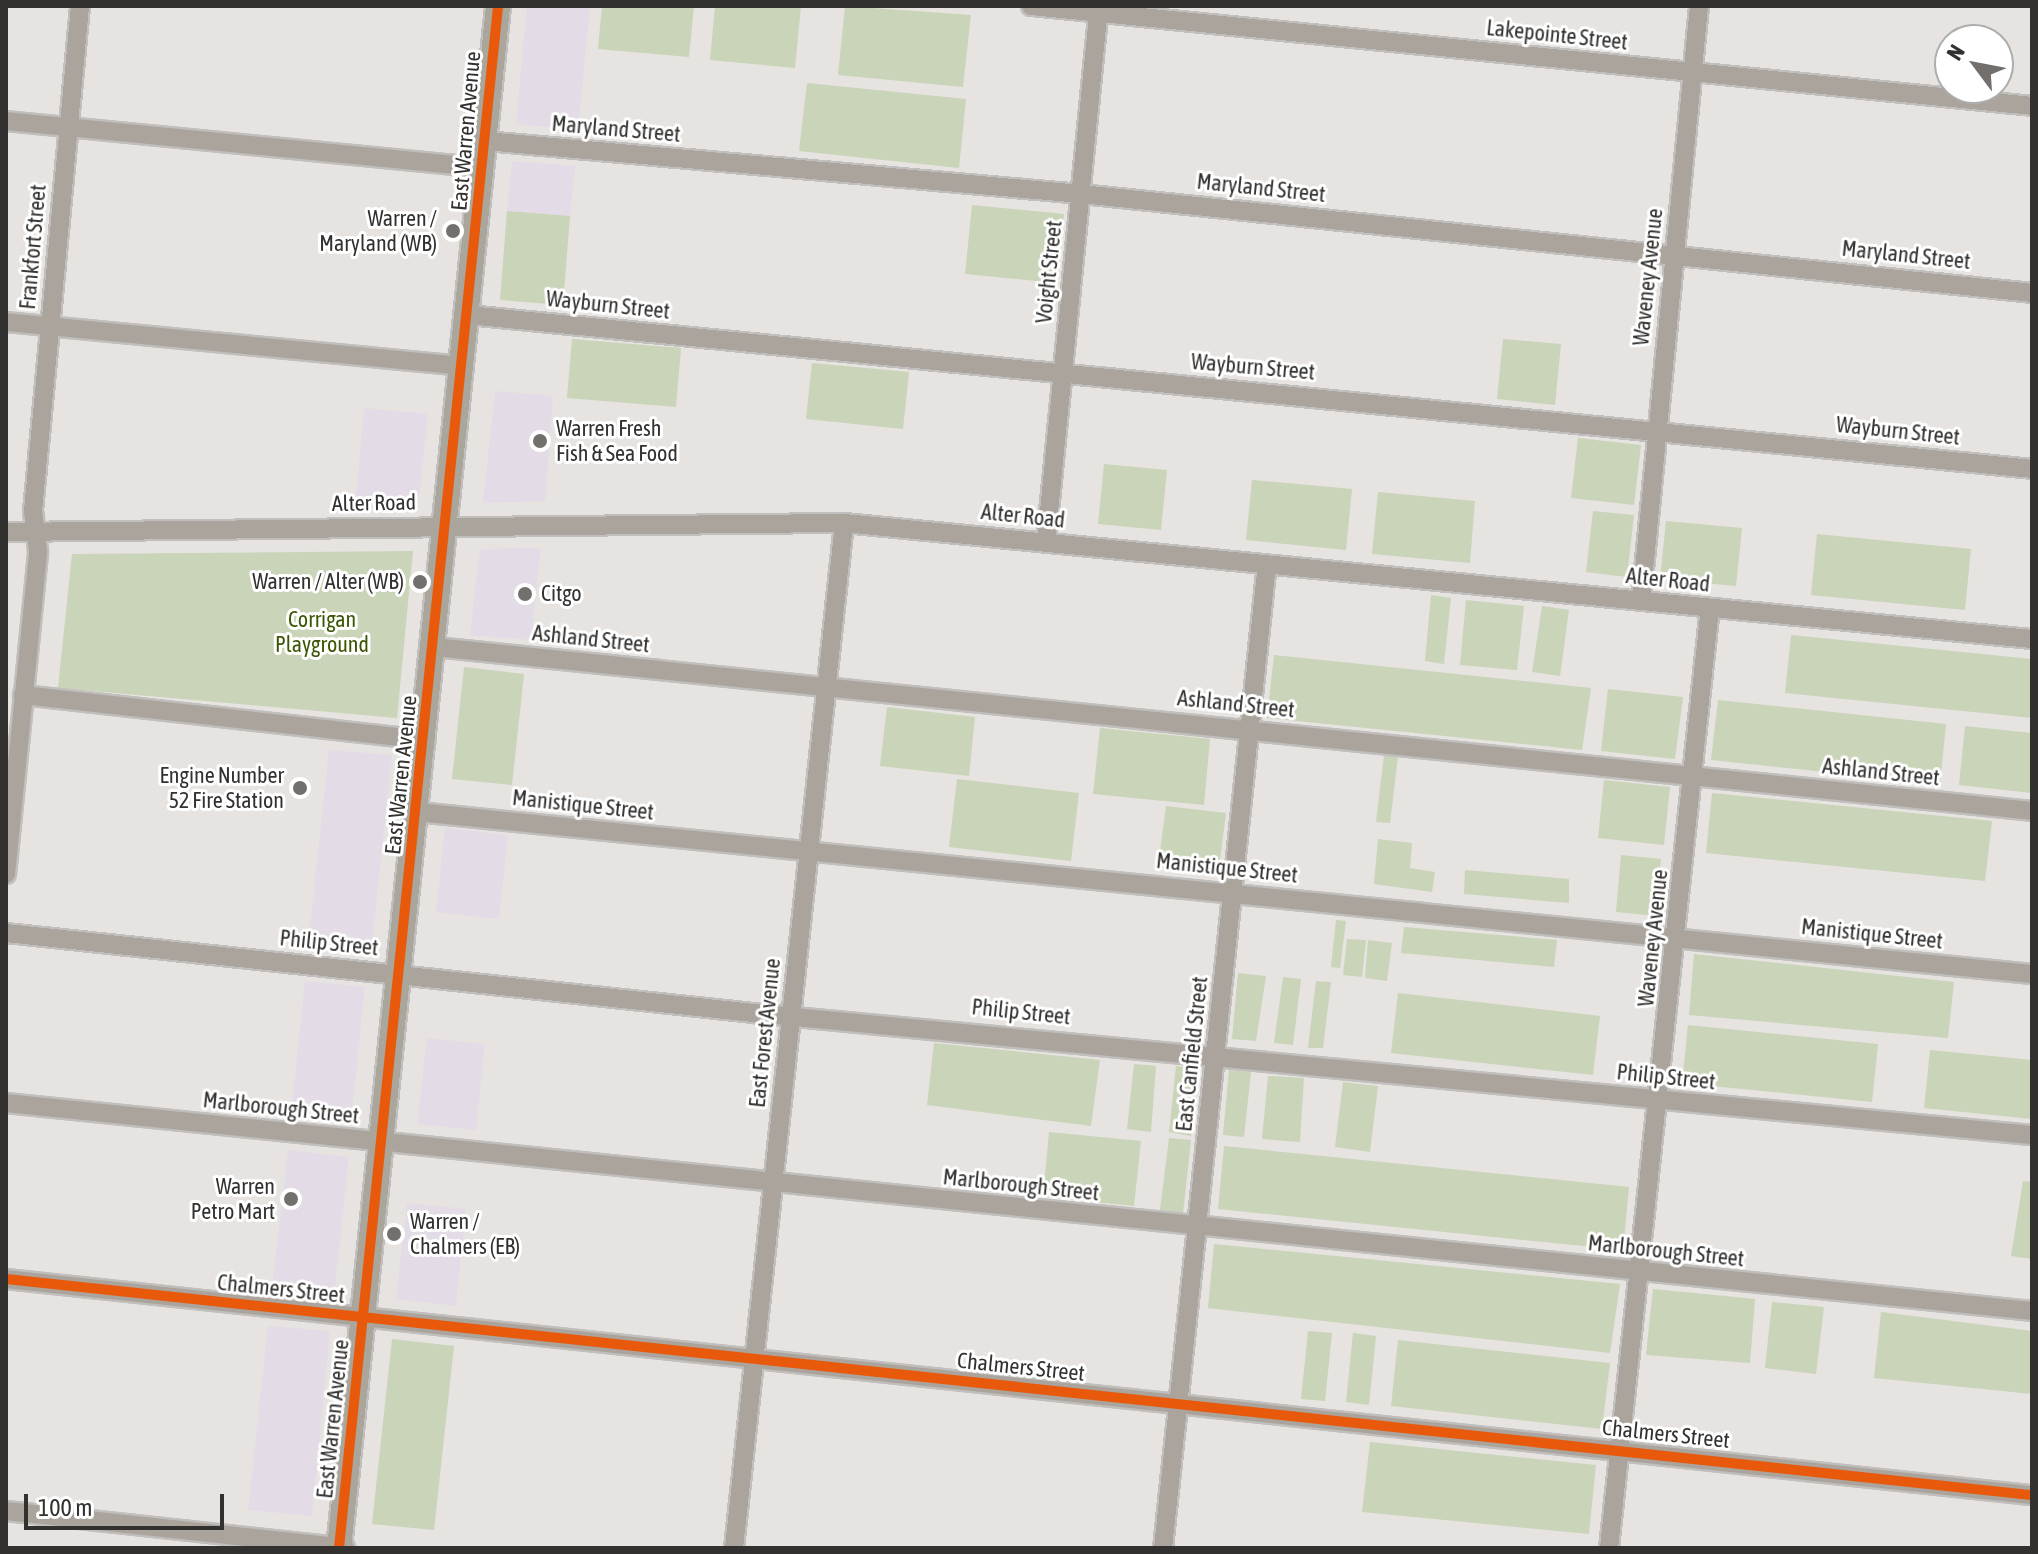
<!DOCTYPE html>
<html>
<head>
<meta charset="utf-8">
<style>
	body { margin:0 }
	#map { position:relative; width:2038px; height:1554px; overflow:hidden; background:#e6e3e0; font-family:"Asap Condensed",sans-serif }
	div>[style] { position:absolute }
	.commercial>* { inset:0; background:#e3dce6 }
	.green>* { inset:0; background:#c9d4b8 }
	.roads { filter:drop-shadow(2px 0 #c1bfbd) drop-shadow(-2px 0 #c1bfbd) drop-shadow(0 2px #c1bfbd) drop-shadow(0 -2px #c1bfbd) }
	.minor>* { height:18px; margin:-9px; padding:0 9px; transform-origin:9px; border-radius:9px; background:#aaa49c }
	.major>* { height:24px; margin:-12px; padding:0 12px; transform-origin:12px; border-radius:12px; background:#aaa69c }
	.cycleway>* { height:10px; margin:-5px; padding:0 5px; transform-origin:5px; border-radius:5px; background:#e8590c }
	.dots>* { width:22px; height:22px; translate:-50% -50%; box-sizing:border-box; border:4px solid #fff; border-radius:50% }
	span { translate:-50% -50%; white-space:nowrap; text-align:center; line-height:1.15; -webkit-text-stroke:6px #fff; paint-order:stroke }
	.street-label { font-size:22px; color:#33312f }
	.poi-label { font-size:22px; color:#33312f }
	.right { translate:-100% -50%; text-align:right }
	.left { translate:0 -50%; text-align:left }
	.park-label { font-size:22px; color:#3b5604 }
	.frame { position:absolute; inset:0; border:8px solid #33312f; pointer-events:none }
	.north { position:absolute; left:1934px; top:24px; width:80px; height:80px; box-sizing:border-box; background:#fff; border:2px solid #adadac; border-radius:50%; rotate:302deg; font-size:22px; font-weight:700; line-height:32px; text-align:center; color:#33312f }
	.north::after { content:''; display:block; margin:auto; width:28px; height:36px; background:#726f6d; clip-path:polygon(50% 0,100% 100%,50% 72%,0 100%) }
	.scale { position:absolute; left:24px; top:1494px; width:200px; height:36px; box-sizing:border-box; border:4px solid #33312f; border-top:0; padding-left:10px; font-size:24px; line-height:28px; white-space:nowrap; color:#33312f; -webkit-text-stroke:6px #fff; paint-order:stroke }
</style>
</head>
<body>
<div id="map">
	<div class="commercial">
		<i style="clip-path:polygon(527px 6px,590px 6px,578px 130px,516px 124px)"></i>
		<i style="clip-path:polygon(512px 161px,575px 166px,570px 216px,507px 211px)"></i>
		<i style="clip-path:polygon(495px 391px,553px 396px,545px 501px,483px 503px)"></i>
		<i style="clip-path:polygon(364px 408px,428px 414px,419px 497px,356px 498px)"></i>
		<i style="clip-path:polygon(541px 548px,531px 640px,470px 635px,480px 549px)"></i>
		<i style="clip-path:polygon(329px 750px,392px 755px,371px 954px,308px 946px)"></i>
		<i style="clip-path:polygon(445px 828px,508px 835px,499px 919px,436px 912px)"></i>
		<i style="clip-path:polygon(305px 981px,365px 987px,351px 1120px,291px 1114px)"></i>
		<i style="clip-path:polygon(427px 1038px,485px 1044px,476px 1130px,417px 1124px)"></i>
		<i style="clip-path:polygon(288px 1150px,349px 1157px,334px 1295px,272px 1288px)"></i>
		<i style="clip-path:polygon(407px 1203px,466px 1209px,456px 1306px,396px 1299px)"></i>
		<i style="clip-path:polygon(268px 1326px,330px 1331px,312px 1516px,248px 1510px)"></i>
	</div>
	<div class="green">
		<i style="clip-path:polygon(602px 6px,694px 6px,689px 57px,598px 49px)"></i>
		<i style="clip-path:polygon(715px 6px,801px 6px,795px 68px,710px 60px)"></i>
		<i style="clip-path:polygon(845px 6px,971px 15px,963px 87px,838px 75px)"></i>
		<i style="clip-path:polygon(807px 83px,966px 99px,959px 168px,799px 151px)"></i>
		<i style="clip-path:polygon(972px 205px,1064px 214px,1057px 283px,965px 274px)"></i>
		<i style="clip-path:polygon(507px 211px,570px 216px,563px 305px,500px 300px)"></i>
		<i style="clip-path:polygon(572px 339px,681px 348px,676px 407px,567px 398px)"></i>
		<i style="clip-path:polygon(1503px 339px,1561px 344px,1555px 405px,1497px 399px)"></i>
		<i style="clip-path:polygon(812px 363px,909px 372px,903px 429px,806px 419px)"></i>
		<i style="clip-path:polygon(1578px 438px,1641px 445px,1634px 505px,1571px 498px)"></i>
		<i style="clip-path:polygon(1104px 464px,1167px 470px,1161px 530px,1098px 524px)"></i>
		<i style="clip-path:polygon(1252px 480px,1352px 489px,1346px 550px,1246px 540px)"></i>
		<i style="clip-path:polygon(1378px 492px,1475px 501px,1470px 563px,1372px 554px)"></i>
		<i style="clip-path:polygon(1593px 511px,1634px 515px,1627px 577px,1586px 572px)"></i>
		<i style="clip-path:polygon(1666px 521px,1742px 528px,1736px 586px,1660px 579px)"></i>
		<i style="clip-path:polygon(1817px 534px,1971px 549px,1965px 610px,1811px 595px)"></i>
		<i style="clip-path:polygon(413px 551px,397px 718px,58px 688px,72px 554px)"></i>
		<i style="clip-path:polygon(1431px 595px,1451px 598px,1444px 664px,1425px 661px)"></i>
		<i style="clip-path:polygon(1466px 600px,1524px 606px,1517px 670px,1460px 665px)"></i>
		<i style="clip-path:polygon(1542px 606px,1569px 610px,1560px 676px,1532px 672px)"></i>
		<i style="clip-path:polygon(1791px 635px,2032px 659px,2032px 718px,1785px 693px)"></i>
		<i style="clip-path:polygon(1274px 655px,1591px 688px,1582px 750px,1267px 718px)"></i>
		<i style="clip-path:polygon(464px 667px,524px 674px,512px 785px,452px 779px)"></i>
		<i style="clip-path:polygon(1608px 689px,1683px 697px,1675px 759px,1601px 751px)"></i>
		<i style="clip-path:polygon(1718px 700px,1946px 724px,1940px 784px,1711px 760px)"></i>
		<i style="clip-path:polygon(887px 707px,975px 717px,969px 776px,880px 766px)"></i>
		<i style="clip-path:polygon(1965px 726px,2032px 733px,2032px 793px,1959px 785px)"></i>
		<i style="clip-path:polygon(1100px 728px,1210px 739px,1204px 805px,1093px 794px)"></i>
		<i style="clip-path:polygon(1384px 755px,1398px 757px,1390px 823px,1376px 822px)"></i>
		<i style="clip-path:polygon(957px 779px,1079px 793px,1071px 861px,949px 847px)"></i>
		<i style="clip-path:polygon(1604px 780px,1670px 787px,1664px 845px,1598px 838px)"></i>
		<i style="clip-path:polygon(1712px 793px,1992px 821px,1985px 881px,1706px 853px)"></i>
		<i style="clip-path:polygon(1166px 806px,1226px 813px,1218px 875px,1158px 867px)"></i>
		<i style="clip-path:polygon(1378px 839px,1412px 843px,1410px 868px,1435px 872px,1432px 892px,1374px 884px)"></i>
		<i style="clip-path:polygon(1621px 855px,1661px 859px,1656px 916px,1616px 912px)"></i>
		<i style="clip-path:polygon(1465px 870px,1569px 879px,1569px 903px,1464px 894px)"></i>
		<i style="clip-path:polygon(1336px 920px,1346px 921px,1340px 968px,1331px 967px)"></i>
		<i style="clip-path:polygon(1404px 927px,1557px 940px,1554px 967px,1401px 953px)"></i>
		<i style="clip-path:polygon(1347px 939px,1366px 940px,1362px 977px,1343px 975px)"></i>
		<i style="clip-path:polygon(1368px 940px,1392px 943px,1387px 981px,1365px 978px)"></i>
		<i style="clip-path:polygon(1694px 954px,1954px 982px,1948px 1038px,1689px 1015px)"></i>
		<i style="clip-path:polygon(1238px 973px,1266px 976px,1256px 1041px,1232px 1039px)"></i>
		<i style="clip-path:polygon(1283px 977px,1301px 979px,1293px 1045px,1274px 1043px)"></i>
		<i style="clip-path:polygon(1316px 981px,1331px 982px,1323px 1048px,1308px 1048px)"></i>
		<i style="clip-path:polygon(1398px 993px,1600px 1016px,1593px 1075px,1391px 1053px)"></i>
		<i style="clip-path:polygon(1688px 1025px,1878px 1044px,1872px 1102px,1682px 1083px)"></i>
		<i style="clip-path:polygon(934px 1043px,1100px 1060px,1091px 1126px,927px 1105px)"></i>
		<i style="clip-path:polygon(1930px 1050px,2032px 1060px,2032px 1119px,1924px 1108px)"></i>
		<i style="clip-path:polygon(1134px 1064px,1156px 1066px,1151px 1132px,1127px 1129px)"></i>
		<i style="clip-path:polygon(1176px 1066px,1198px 1069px,1191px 1136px,1169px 1132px)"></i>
		<i style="clip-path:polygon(1229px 1070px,1251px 1072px,1244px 1137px,1223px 1135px)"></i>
		<i style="clip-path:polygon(1268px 1076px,1304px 1078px,1300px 1142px,1262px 1139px)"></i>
		<i style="clip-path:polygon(1343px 1082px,1378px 1086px,1370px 1152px,1335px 1147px)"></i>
		<i style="clip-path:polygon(1049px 1132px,1141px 1141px,1134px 1206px,1043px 1197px)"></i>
		<i style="clip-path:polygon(1169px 1138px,1191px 1140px,1183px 1213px,1160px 1210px)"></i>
		<i style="clip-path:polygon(1224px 1146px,1629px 1187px,1623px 1250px,1218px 1209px)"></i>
		<i style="clip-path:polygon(2023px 1181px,2032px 1182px,2032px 1259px,2011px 1256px)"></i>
		<i style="clip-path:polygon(1214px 1244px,1620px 1284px,1610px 1353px,1208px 1308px)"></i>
		<i style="clip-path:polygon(1653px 1289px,1755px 1299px,1750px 1363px,1646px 1355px)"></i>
		<i style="clip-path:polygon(1772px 1302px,1824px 1307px,1816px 1374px,1765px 1368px)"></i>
		<i style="clip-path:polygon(1881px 1312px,2032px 1331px,2032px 1394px,1874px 1378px)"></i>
		<i style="clip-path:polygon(1308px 1331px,1332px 1333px,1325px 1401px,1301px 1399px)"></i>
		<i style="clip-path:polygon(1353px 1333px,1376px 1336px,1369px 1405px,1346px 1402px)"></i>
		<i style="clip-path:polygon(392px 1339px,454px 1346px,434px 1530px,372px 1524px)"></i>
		<i style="clip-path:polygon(1398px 1340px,1610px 1363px,1602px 1429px,1391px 1406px)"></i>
		<i style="clip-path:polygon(1370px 1442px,1596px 1465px,1589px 1534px,1362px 1512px)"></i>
	</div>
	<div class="roads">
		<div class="minor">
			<i style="left:1031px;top:6px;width:1006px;rotate:5.7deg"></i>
			<i style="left:6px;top:121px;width:478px;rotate:5.6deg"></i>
			<i style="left:485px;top:141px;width:598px;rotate:5.08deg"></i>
			<i style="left:1081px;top:194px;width:956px;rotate:5.94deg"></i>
			<i style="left:468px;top:315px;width:1572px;rotate:5.62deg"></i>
			<i style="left:6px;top:322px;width:459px;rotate:5.5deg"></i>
			<i style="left:6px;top:532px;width:838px;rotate:-0.62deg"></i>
			<i style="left:844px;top:523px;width:1194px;rotate:5.58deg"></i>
			<i style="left:1046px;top:542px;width:539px;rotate:-84.35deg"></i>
			<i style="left:1641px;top:601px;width:598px;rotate:-84.43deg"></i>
			<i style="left:435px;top:647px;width:1605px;rotate:5.86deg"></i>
			<i style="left:23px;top:695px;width:405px;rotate:6.4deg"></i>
			<i style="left:417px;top:812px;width:1623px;rotate:5.73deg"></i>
			<i style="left:6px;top:874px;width:325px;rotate:-84.3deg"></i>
			<i style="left:38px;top:551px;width:40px;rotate:-97.1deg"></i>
			<i style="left:33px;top:511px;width:507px;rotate:-84.68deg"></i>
			<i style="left:6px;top:933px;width:751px;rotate:6.11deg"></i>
			<i style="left:753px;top:1013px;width:1285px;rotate:5.45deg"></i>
			<i style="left:6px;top:1103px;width:2037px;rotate:5.86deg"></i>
			<i style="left:6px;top:1279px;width:2037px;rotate:6.09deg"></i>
			<i style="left:6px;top:1511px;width:341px;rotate:6.2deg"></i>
			<i style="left:734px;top:1548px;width:1031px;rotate:-83.87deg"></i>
			<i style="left:1163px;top:1548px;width:989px;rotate:-83.97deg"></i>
			<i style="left:1609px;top:1548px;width:945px;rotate:-83.87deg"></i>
		</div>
		<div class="major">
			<i style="left:339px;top:1548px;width:1550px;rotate:-84.11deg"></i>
		</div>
	</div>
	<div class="cycleway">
		<i style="left:6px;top:1279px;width:2037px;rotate:6.09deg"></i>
		<i style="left:339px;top:1548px;width:1550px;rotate:-84.11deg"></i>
	</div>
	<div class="dots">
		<i style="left:453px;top:231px;background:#726f6d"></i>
		<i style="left:540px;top:441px;background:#726f6d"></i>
		<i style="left:420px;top:582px;background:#726f6d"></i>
		<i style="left:525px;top:594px;background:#726f6d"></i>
		<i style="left:300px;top:788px;background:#726f6d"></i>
		<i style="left:291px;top:1199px;background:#726f6d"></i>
		<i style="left:394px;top:1234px;background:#726f6d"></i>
	</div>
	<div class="street-label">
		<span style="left:1557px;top:35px;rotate:6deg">Lakepointe Street</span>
		<span style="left:616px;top:129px;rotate:5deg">Maryland Street</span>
		<span style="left:466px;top:131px;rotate:-85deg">East Warren Avenue</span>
		<span style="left:1261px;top:188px;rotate:6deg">Maryland Street</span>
		<span style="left:33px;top:247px;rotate:-85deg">Frankfort Street</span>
		<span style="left:1906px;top:255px;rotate:6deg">Maryland Street</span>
		<span style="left:1049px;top:272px;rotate:-84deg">Voight Street</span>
		<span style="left:1648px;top:277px;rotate:-84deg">Waveney Avenue</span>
		<span style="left:608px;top:305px;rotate:6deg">Wayburn Street</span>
		<span style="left:1253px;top:367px;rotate:5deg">Wayburn Street</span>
		<span style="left:1898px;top:431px;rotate:6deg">Wayburn Street</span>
		<span style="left:374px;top:503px;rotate:-1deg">Alter Road</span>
		<span style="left:1023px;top:516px;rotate:6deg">Alter Road</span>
		<span style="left:1668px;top:580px;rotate:6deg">Alter Road</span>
		<span style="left:591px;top:639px;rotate:6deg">Ashland Street</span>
		<span style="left:1236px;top:704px;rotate:6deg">Ashland Street</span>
		<span style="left:1881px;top:772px;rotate:6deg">Ashland Street</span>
		<span style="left:401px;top:775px;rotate:-84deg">East Warren Avenue</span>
		<span style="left:583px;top:805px;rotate:6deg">Manistique Street</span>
		<span style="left:1227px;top:868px;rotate:6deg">Manistique Street</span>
		<span style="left:1872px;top:934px;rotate:6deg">Manistique Street</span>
		<span style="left:1653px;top:938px;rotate:-84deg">Waveney Avenue</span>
		<span style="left:329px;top:943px;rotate:6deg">Philip Street</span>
		<span style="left:1021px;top:1012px;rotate:6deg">Philip Street</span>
		<span style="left:765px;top:1033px;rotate:-84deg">East Forest Avenue</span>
		<span style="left:1192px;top:1054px;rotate:-84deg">East Canfield Street</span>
		<span style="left:1666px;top:1077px;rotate:6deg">Philip Street</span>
		<span style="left:281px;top:1108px;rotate:6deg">Marlborough Street</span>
		<span style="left:1021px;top:1185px;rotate:6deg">Marlborough Street</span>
		<span style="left:1666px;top:1251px;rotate:6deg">Marlborough Street</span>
		<span style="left:281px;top:1289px;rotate:6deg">Chalmers Street</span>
		<span style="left:1021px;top:1367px;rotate:6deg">Chalmers Street</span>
		<span style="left:333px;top:1419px;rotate:-84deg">East Warren Avenue</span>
		<span style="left:1666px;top:1434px;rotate:6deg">Chalmers Street</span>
	</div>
	<div class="poi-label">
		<span class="right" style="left:437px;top:231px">Warren /<br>Maryland (WB)</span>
		<span class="left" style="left:556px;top:441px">Warren Fresh<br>Fish &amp; Sea Food</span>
		<span class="right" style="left:404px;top:582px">Warren / Alter (WB)</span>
		<span class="left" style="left:541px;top:594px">Citgo</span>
		<span class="right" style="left:284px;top:788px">Engine Number<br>52 Fire Station</span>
		<span class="right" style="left:275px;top:1199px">Warren<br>Petro Mart</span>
		<span class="left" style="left:410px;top:1234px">Warren /<br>Chalmers (EB)</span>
	</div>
	<div class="park-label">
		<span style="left:322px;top:632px">Corrigan<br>Playground</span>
	</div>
	<div class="frame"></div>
	<div class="north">N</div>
	<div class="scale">100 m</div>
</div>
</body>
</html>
